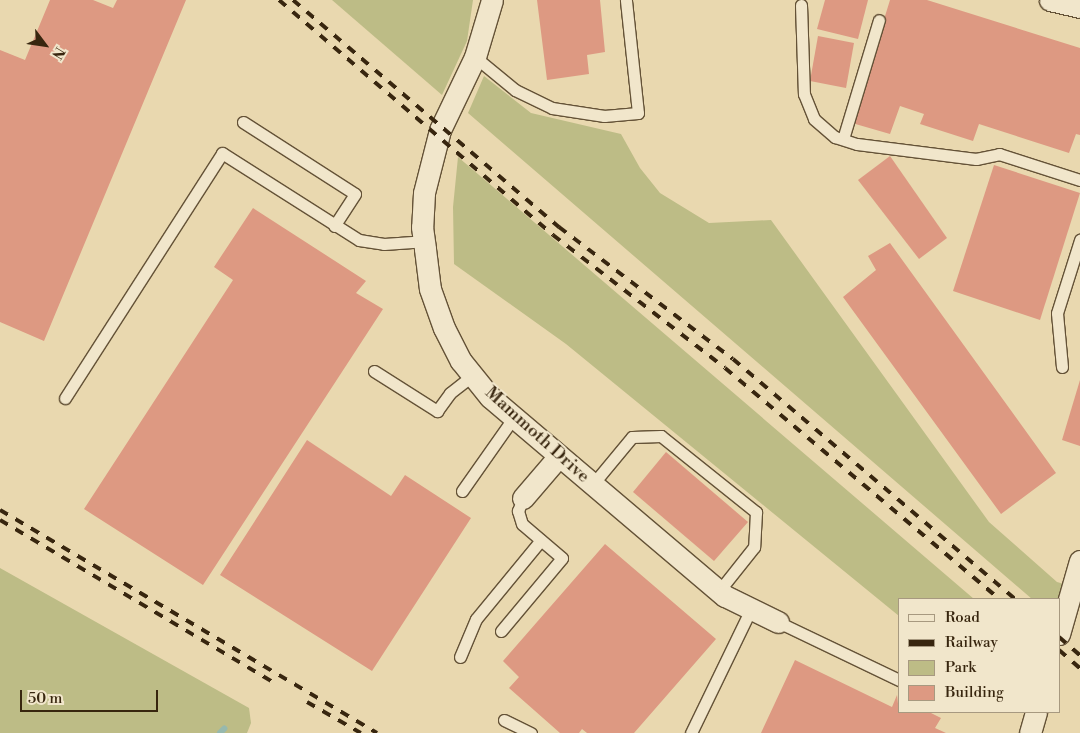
<!DOCTYPE html>
<html>
<head>
<meta charset="utf-8">
<style>
	body { margin:0 }
	#map { position:relative; width:1080px; height:733px; overflow:hidden; background:#e9d8af; font-family:"Libre Bodoni",serif }
	div>[style] { position:absolute }
	.green>* { inset:0; background:#bdbc86 }
	.stream>* { height:5.5px; margin:-2.75px; padding:0 2.75px; transform-origin:2.75px; border-radius:2.75px; background:#97b9ae }
	.building>* { inset:0; background:#dd9982 }
	.roads { filter:drop-shadow(1px 0 #645237) drop-shadow(-1px 0 #645237) drop-shadow(0 1px #645237) drop-shadow(0 -1px #645237) }
	.service>* { height:11px; margin:-5.5px; padding:0 5.5px; transform-origin:5.5px; border-radius:5.5px; background:#f1e6cb }
	.minor>* { height:21px; margin:-10.5px; padding:0 10.5px; transform-origin:10.5px; border-radius:10.5px; background:#f1e6cb }
	.rail>* { height:4px; margin-top:-2px; transform-origin:0; background:repeating-linear-gradient(90deg,#38260f 0 9px,transparent 0 18px) }
	span { translate:-50% -50%; white-space:nowrap; text-align:center; line-height:1.15; -webkit-text-stroke:4px #f1e6cb; paint-order:stroke }
	.street-label { font-size:18px; color:#38260f }
	.legend { position:absolute; left:898px; top:598px; width:162px; height:115px; box-sizing:border-box; background:#f1e6cb; border:1px solid #a79980; margin:0; padding:6px 9px; list-style:none; font-size:15px; color:#38260f }
	.legend li { display:flex; align-items:center; gap:10px; height:25px }
	.legend b { width:25px; border:1px solid #a79980 }
	.north { position:absolute; left:20px; top:20px; width:50px; height:50px; -webkit-text-stroke:4px #f1e6cb; paint-order:stroke; rotate:121deg; font-size:14px; font-weight:700; line-height:20px; text-align:center; color:#38260f }
	.north::after { content:''; display:block; margin:auto; width:18px; height:22px; background:#38260f; clip-path:polygon(50% 0,100% 100%,50% 72%,0 100%) }
	.scale { position:absolute; left:20px; top:690px; width:138px; height:22px; box-sizing:border-box; border:2px solid #38260f; border-top:0; padding-left:6px; font-size:15px; line-height:18px; white-space:nowrap; color:#38260f; -webkit-text-stroke:4px #f1e6cb; paint-order:stroke }
</style>
</head>
<body>
<div id="map">
	<div class="green">
		<i style="clip-path:polygon(332px 0,473px 0,467px 41px,442px 95px)"></i>
		<i style="clip-path:polygon(484px 76px,531px 113px,621px 134px,640px 168px,660px 193px,709px 223px,771px 220px,989px 522px,1057px 582px,1064px 584px,1059px 599px,1032px 599px,468px 113px)"></i>
		<i style="clip-path:polygon(458px 157px,974px 599px,899px 599px,899px 616px,566px 344px,454px 264px,453px 207px)"></i>
		<i style="clip-path:polygon(0 568px,249px 708px,251px 723px,247px 733px,0 733px)"></i>
	</div>
	<div class="stream">
		<i style="left:220px;top:733px;width:6px;rotate:-45deg"></i>
	</div>
	<div class="building">
		<i style="clip-path:polygon(50px 0,93px 0,113px 8px,117px 0,186px 0,44px 341px,0 322px,0 50px,25px 60px)"></i>
		<i style="clip-path:polygon(537px 0,600px 0,605px 52px,587px 55px,589px 74px,547px 80px)"></i>
		<i style="clip-path:polygon(825px 0,868px 0,858px 39px,817px 29px)"></i>
		<i style="clip-path:polygon(890px 0,927px 0,1080px 48px,1080px 135px,1076px 134px,1069px 153px,979px 124px,973px 141px,920px 124px,924px 114px,900px 106px,890px 134px,852px 123px)"></i>
		<i style="clip-path:polygon(818px 36px,854px 43px,846px 88px,810px 81px)"></i>
		<i style="clip-path:polygon(890px 156px,947px 238px,919px 259px,858px 180px)"></i>
		<i style="clip-path:polygon(994px 165px,1080px 193px,1040px 320px,953px 291px)"></i>
		<i style="clip-path:polygon(253px 208px,366px 281px,356px 293px,383px 309px,203px 585px,84px 509px,233px 280px,214px 267px)"></i>
		<i style="clip-path:polygon(890px 243px,1056px 473px,1001px 514px,843px 297px,876px 270px,868px 256px)"></i>
		<i style="clip-path:polygon(1080px 380px,1080px 446px,1062px 440px)"></i>
		<i style="clip-path:polygon(307px 440px,391px 496px,405px 475px,471px 518px,372px 671px,220px 575px)"></i>
		<i style="clip-path:polygon(666px 452px,748px 522px,714px 561px,633px 492px)"></i>
		<i style="clip-path:polygon(605px 544px,716px 639px,634px 733px,587px 733px,582px 729px,579px 733px,560px 733px,509px 688px,519px 677px,503px 661px)"></i>
		<i style="clip-path:polygon(795px 660px,892px 707px,897px 695px,899px 712px,929px 712px,941px 718px,935px 728px,946px 733px,761px 733px)"></i>
	</div>
	<div class="roads">
		<div class="service">
			<i style="left:801px;top:5px;width:89px;rotate:88.1deg"></i>
			<i style="left:804px;top:94px;width:27px;rotate:68deg"></i>
			<i style="left:814px;top:119px;width:28px;rotate:41deg"></i>
			<i style="left:835px;top:137px;width:23px;rotate:18deg"></i>
			<i style="left:857px;top:144px;width:120px;rotate:7.2deg"></i>
			<i style="left:976px;top:159px;width:24px;rotate:-12deg"></i>
			<i style="left:999px;top:154px;width:85px;rotate:17.8deg"></i>
			<i style="left:475px;top:57px;width:52px;rotate:39.5deg"></i>
			<i style="left:515px;top:90px;width:41px;rotate:25.9deg"></i>
			<i style="left:552px;top:108px;width:53px;rotate:8.7deg"></i>
			<i style="left:604px;top:116px;width:34px;rotate:-5deg"></i>
			<i style="left:638px;top:113px;width:114px;rotate:-96.1deg"></i>
			<i style="left:243px;top:122px;width:133px;rotate:32.7deg"></i>
			<i style="left:355px;top:194px;width:38px;rotate:123deg"></i>
			<i style="left:843px;top:139px;width:124px;rotate:-73.2deg"></i>
			<i style="left:1062px;top:367px;width:54px;rotate:-95.3deg"></i>
			<i style="left:1057px;top:313px;width:77px;rotate:-72.5deg"></i>
			<i style="left:374px;top:371px;width:75px;rotate:32.4deg"></i>
			<i style="left:437px;top:411px;width:22px;rotate:-54deg"></i>
			<i style="left:450px;top:393px;width:29px;rotate:-38deg"></i>
			<i style="left:65px;top:398px;width:291px;rotate:-57.3deg"></i>
			<i style="left:222px;top:153px;width:162px;rotate:32.4deg"></i>
			<i style="left:359px;top:240px;width:25px;rotate:9deg"></i>
			<i style="left:384px;top:244px;width:39px;rotate:-4deg"></i>
			<i style="left:593px;top:484px;width:61px;rotate:-50.3deg"></i>
			<i style="left:632px;top:437px;width:29px;rotate:-2deg"></i>
			<i style="left:661px;top:436px;width:122px;rotate:38.7deg"></i>
			<i style="left:756px;top:512px;width:35px;rotate:93deg"></i>
			<i style="left:754px;top:547px;width:56px;rotate:128.5deg"></i>
			<i style="left:462px;top:491px;width:90px;rotate:-54.9deg"></i>
			<i style="left:778px;top:622px;width:134px;rotate:25.6deg"></i>
			<i style="left:501px;top:631px;width:95px;rotate:-50.1deg"></i>
			<i style="left:562px;top:558px;width:52px;rotate:-139.6deg"></i>
			<i style="left:522px;top:524px;width:14px;rotate:-107deg"></i>
			<i style="left:518px;top:511px;width:14px;rotate:-69deg"></i>
			<i style="left:460px;top:657px;width:41px;rotate:-67.2deg"></i>
			<i style="left:476px;top:619px;width:102px;rotate:-50.6deg"></i>
			<i style="left:504px;top:720px;width:30px;rotate:26deg"></i>
			<i style="left:691px;top:733px;width:138px;rotate:-64.2deg"></i>
		</div>
		<div class="minor">
			<i style="left:492px;top:0;width:59px;rotate:106.6deg"></i>
			<i style="left:475px;top:57px;width:81px;rotate:115.6deg"></i>
			<i style="left:440px;top:130px;width:65px;rotate:104.3deg"></i>
			<i style="left:424px;top:193px;width:34px;rotate:93deg"></i>
			<i style="left:422px;top:227px;width:22px;rotate:82deg"></i>
			<i style="left:425px;top:249px;width:40px;rotate:82.9deg"></i>
			<i style="left:430px;top:289px;width:41px;rotate:70.3deg"></i>
			<i style="left:444px;top:328px;width:37px;rotate:63deg"></i>
			<i style="left:461px;top:361px;width:46px;rotate:51.1deg"></i>
			<i style="left:490px;top:397px;width:308px;rotate:40.3deg"></i>
			<i style="left:725px;top:596px;width:59px;rotate:26.1deg"></i>
			<i style="left:1050px;top:0;width:31px;rotate:13deg"></i>
			<i style="left:523px;top:498px;width:55px;rotate:-49.4deg"></i>
			<i style="left:1059px;top:634px;width:76px;rotate:-74deg"></i>
			<i style="left:1030px;top:733px;width:22px;rotate:-74deg"></i>
		</div>
	</div>
	<div class="rail">
		<i style="left:279px;top:0;width:361px;rotate:40.6deg"></i>
		<i style="left:553px;top:235px;width:217px;rotate:37.7deg"></i>
		<i style="left:725px;top:368px;width:358px;rotate:40.1deg"></i>
		<i style="left:293px;top:0;width:350px;rotate:40.5deg"></i>
		<i style="left:559px;top:227px;width:218px;rotate:37.2deg"></i>
		<i style="left:733px;top:359px;width:370px;rotate:40.4deg"></i>
		<i style="left:0;top:510px;width:438px;rotate:30.6deg"></i>
		<i style="left:0;top:520px;width:319px;rotate:30.7deg"></i>
		<i style="left:1059px;top:637px;width:28px;rotate:41deg"></i>
		<i style="left:1059px;top:650px;width:28px;rotate:41deg"></i>
		<i style="left:307px;top:702px;width:62px;rotate:29.9deg"></i>
	</div>
	<div class="street-label">
		<span style="left:537px;top:435px;rotate:42deg">Mammoth Drive</span>
	</div>
	<ul class="legend">
	<li><b style="height:6px;background:#f1e6cb"></b>Road</li>
	<li><b style="height:6px;background:#38260f"></b>Railway</li>
	<li><b style="height:14px;background:#bdbc86"></b>Park</li>
	<li><b style="height:14px;background:#dd9982"></b>Building</li>
	</ul>
	<div class="north">N</div>
	<div class="scale">50 m</div>
</div>
</body>
</html>
